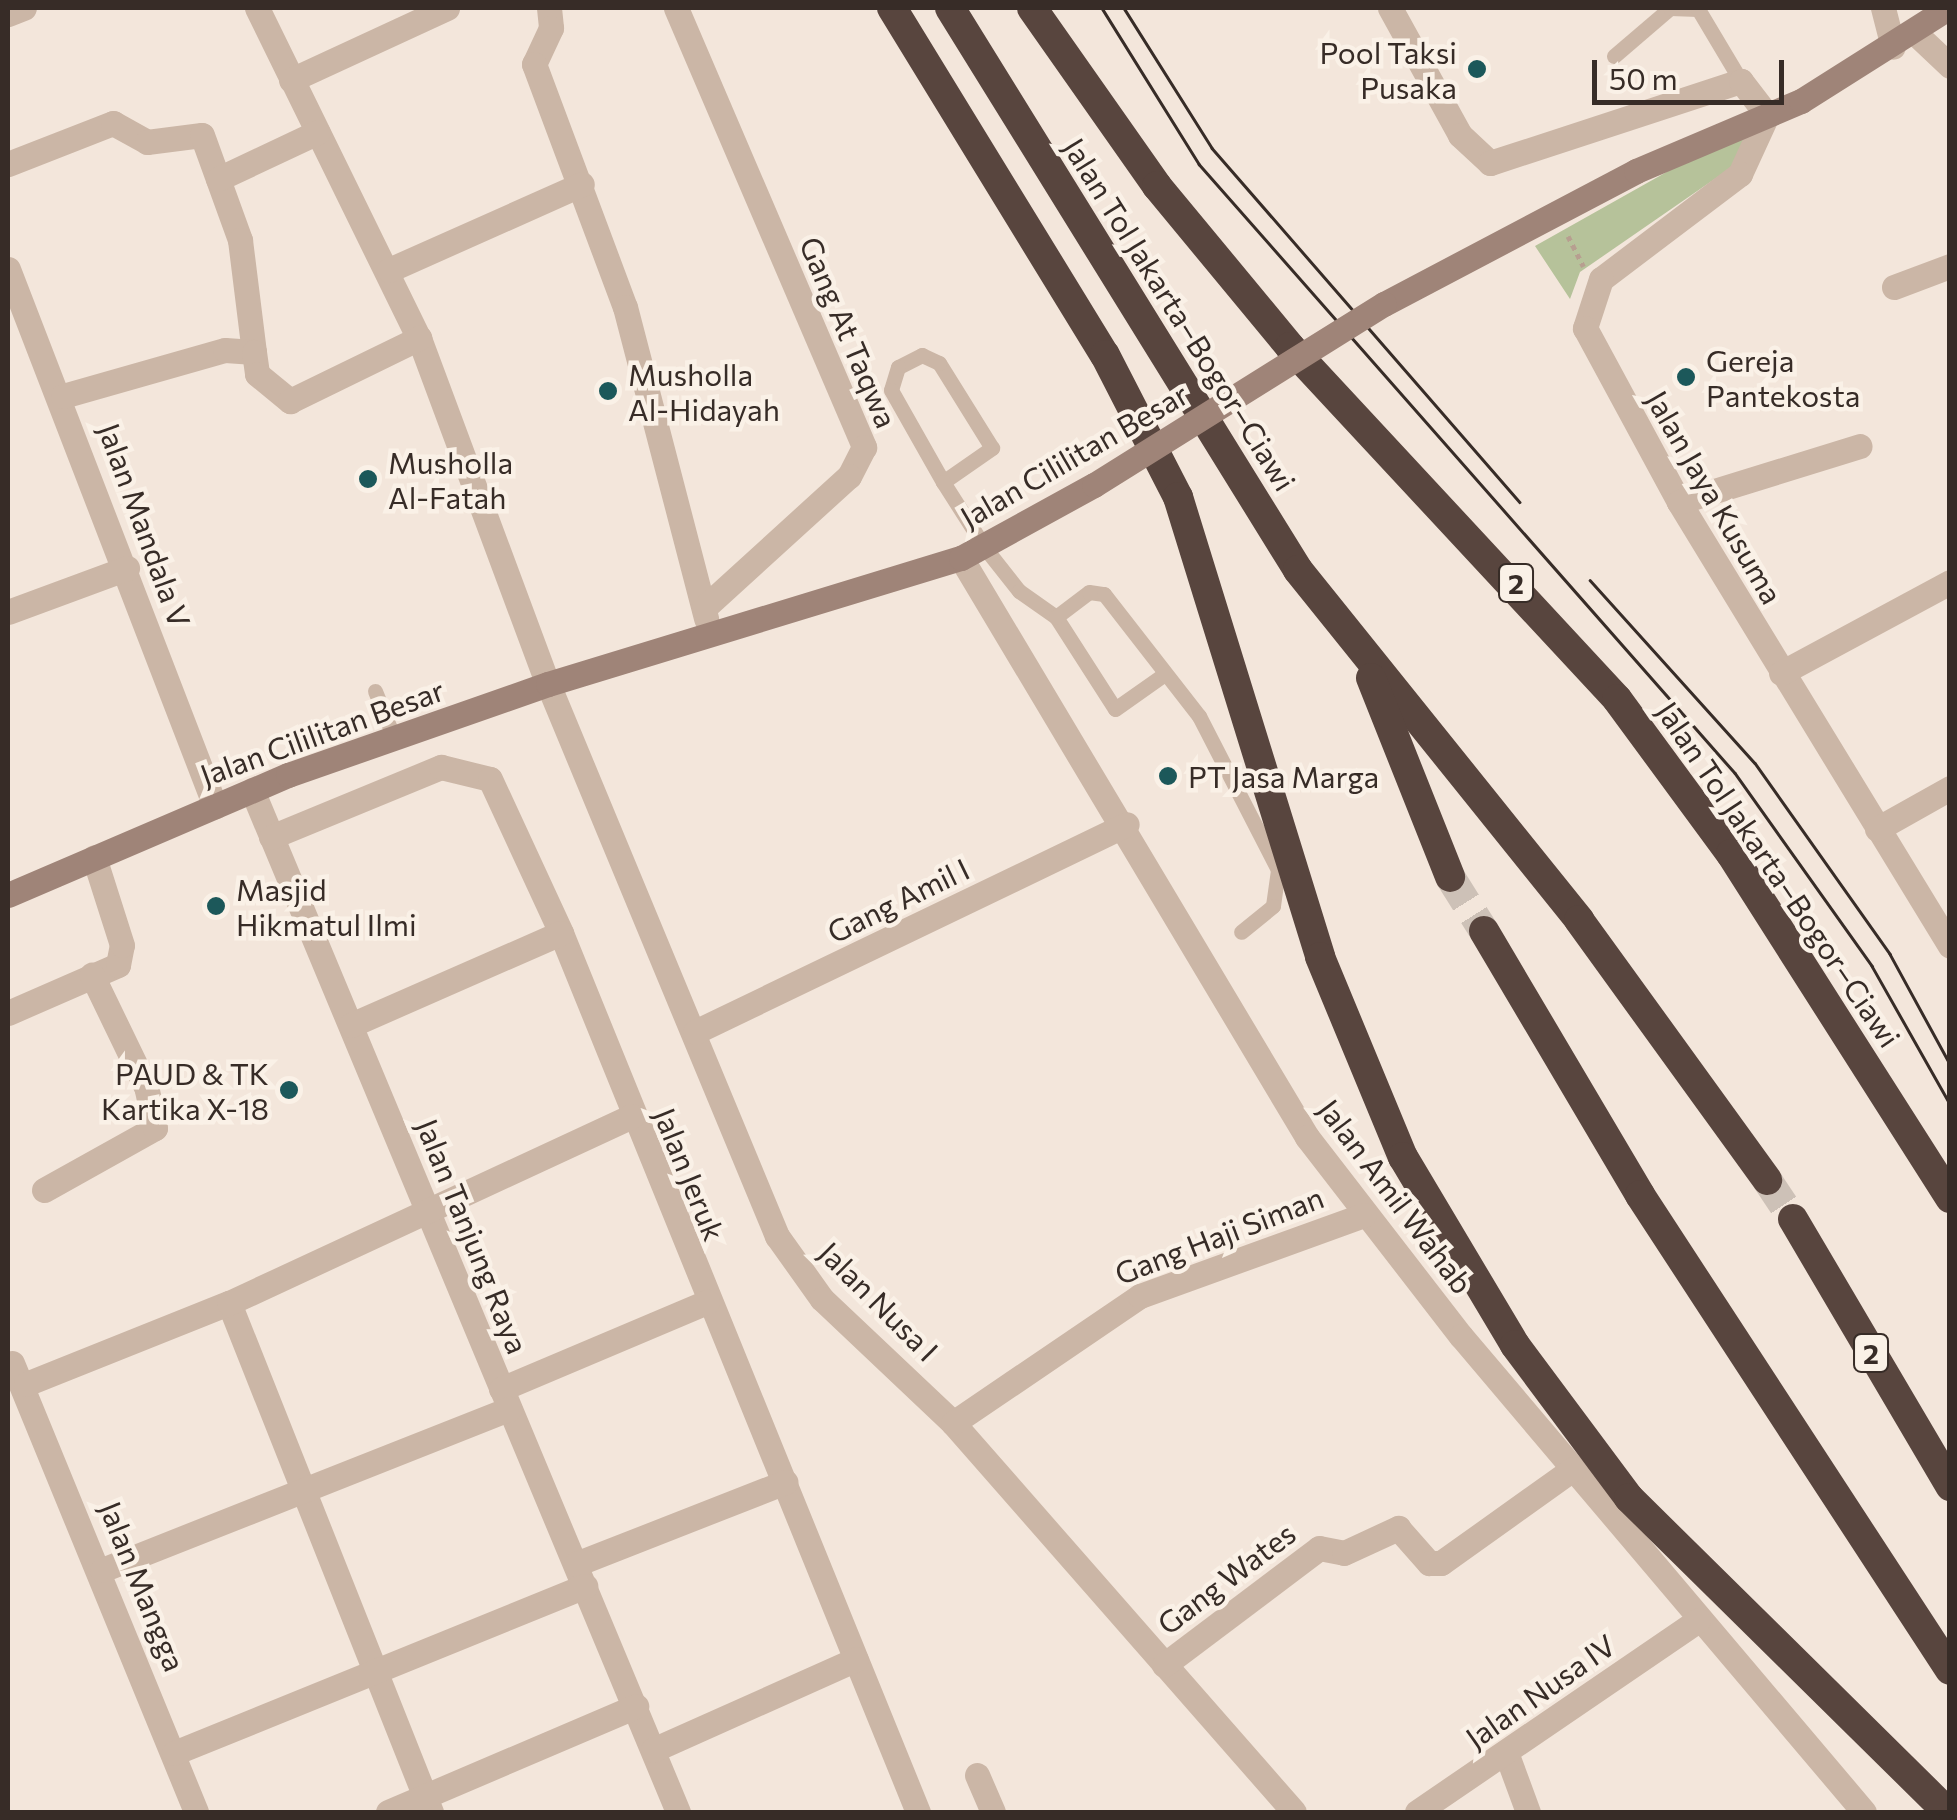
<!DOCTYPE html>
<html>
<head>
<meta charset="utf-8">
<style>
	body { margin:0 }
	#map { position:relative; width:1957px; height:1820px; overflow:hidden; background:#f3e6db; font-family:Commissioner,sans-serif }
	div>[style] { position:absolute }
	.green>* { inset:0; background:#b6c29a }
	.highway-tunnel>* { height:30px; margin-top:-15px; transform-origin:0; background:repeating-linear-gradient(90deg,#cdc1b7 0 30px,transparent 0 45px) }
	.path>* { height:5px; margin-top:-2.5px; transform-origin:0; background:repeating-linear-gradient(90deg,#b79f90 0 5px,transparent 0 10px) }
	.lane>* { height:15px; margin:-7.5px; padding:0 7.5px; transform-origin:7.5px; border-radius:7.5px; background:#cbb6a6 }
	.street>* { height:25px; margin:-12.5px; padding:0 12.5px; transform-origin:12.5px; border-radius:12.5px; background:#cbb6a6 }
	.secondary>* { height:25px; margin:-12.5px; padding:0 12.5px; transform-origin:12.5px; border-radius:12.5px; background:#9f8478 }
	.highway>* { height:30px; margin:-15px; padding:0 15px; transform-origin:15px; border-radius:15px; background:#58453e }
	.tram>* { height:2.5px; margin:-1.25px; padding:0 1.25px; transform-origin:1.25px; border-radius:1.25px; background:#372c27 }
	.secondary-bridge>* { height:25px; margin:-12.5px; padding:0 12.5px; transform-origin:12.5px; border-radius:12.5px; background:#9f8478 }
	.dots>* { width:28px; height:28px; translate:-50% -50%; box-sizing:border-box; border:5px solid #faf1e7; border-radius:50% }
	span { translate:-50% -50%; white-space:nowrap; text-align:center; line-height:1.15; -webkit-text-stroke:9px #faf1e7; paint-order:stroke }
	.shield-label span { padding:2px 8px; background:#faf1e7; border:2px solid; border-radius:8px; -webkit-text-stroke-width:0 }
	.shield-label { font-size:28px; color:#372c27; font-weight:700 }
	.poi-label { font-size:30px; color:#372c27 }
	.right { translate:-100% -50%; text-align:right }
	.left { translate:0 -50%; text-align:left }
	.street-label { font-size:30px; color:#372c27 }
	.frame { position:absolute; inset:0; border:10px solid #372c27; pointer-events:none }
	.scale { position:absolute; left:1592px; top:60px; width:192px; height:45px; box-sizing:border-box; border:5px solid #372c27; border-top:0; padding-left:12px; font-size:30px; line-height:35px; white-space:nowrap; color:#372c27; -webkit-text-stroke:8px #faf1e7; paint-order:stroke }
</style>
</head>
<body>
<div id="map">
	<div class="green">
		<i style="clip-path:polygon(1752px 124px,1732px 167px,1580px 272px,1570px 299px,1535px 246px)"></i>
	</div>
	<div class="highway-tunnel">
		<i style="left:1450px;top:877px;width:64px;rotate:57.8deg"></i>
		<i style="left:1767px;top:1180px;width:47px;rotate:56.3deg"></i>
	</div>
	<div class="path">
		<i style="left:1568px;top:236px;width:34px;rotate:63deg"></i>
	</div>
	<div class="lane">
		<i style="left:1614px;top:56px;width:74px;rotate:-40.6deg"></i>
		<i style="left:1670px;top:8px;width:28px;rotate:2deg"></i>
		<i style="left:1698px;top:9px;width:84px;rotate:59.2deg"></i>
		<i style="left:943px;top:482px;width:60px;rotate:-34.8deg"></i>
		<i style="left:992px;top:448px;width:100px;rotate:-121.9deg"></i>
		<i style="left:939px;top:363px;width:19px;rotate:-155deg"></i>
		<i style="left:922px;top:355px;width:27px;rotate:153deg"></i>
		<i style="left:898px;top:367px;width:24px;rotate:107deg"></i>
		<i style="left:891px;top:390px;width:106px;rotate:60.5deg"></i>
		<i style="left:943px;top:482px;width:78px;rotate:57.5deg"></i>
		<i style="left:985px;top:548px;width:55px;rotate:51.7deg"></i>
		<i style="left:1019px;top:591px;width:45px;rotate:35.1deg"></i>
		<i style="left:1056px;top:617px;width:109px;rotate:57.3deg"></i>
		<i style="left:1115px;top:709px;width:57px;rotate:-35.1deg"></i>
		<i style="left:1056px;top:617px;width:41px;rotate:-37.1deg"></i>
		<i style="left:1089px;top:592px;width:15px;rotate:8deg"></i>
		<i style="left:1104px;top:594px;width:155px;rotate:52.1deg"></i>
		<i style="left:1199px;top:716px;width:173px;rotate:62.8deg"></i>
		<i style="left:1278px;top:870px;width:36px;rotate:98deg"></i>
		<i style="left:1273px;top:906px;width:41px;rotate:140.9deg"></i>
		<i style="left:375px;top:691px;width:51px;rotate:68deg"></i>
	</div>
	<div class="street">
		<i style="left:257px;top:8px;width:368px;rotate:63.9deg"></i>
		<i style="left:419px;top:338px;width:369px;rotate:69.6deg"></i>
		<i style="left:548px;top:684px;width:598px;rotate:67.47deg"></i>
		<i style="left:777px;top:1236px;width:77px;rotate:54.5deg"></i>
		<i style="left:822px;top:1299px;width:180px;rotate:43.4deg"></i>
		<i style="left:953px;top:1423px;width:517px;rotate:48.76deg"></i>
		<i style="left:549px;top:8px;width:20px;rotate:84deg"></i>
		<i style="left:551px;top:28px;width:40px;rotate:115deg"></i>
		<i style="left:534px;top:64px;width:259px;rotate:69.5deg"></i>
		<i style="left:625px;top:307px;width:322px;rotate:75.4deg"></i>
		<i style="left:676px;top:8px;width:478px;rotate:66.8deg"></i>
		<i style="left:864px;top:447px;width:33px;rotate:117deg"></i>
		<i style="left:849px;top:476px;width:196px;rotate:137.7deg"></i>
		<i style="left:1390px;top:8px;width:145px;rotate:61.1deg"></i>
		<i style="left:1460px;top:135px;width:41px;rotate:43deg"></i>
		<i style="left:1490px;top:163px;width:264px;rotate:-18.1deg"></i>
		<i style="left:1741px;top:81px;width:43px;rotate:52.6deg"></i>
		<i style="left:1767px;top:115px;width:65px;rotate:114.6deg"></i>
		<i style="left:1740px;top:174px;width:174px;rotate:142.9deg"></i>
		<i style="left:1601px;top:279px;width:52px;rotate:108.1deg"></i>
		<i style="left:1585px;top:328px;width:198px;rotate:61.6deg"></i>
		<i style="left:1679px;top:502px;width:520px;rotate:58.6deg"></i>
		<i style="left:1883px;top:8px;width:40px;rotate:75.6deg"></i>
		<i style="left:8px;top:14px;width:17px;rotate:-21deg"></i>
		<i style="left:1915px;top:33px;width:48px;rotate:43.3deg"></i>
		<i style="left:291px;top:80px;width:172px;rotate:-24.8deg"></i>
		<i style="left:8px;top:164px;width:113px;rotate:-21.3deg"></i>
		<i style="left:113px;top:123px;width:39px;rotate:29deg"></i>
		<i style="left:147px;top:142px;width:55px;rotate:-7.3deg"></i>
		<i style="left:202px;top:135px;width:112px;rotate:70.1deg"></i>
		<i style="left:240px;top:240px;width:113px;rotate:82.9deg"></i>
		<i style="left:218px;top:179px;width:110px;rotate:-25.2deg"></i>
		<i style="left:8px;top:269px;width:576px;rotate:68.92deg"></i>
		<i style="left:389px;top:270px;width:211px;rotate:-24deg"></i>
		<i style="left:1894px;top:287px;width:60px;rotate:-20.6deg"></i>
		<i style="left:63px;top:396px;width:168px;rotate:-15.9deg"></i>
		<i style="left:225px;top:350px;width:29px;rotate:4deg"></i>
		<i style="left:254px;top:352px;width:22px;rotate:82deg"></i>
		<i style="left:257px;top:374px;width:43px;rotate:39.3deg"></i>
		<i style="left:290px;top:401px;width:144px;rotate:-26deg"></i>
		<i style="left:1679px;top:502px;width:189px;rotate:-17.2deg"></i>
		<i style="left:961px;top:558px;width:675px;rotate:59.14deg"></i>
		<i style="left:1307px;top:1137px;width:252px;rotate:52.3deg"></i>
		<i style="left:1461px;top:1336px;width:624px;rotate:49.75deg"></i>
		<i style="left:8px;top:612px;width:127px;rotate:-20.3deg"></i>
		<i style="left:1781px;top:673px;width:192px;rotate:-28.3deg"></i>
		<i style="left:252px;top:790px;width:1107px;rotate:67.37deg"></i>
		<i style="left:1877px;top:829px;width:84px;rotate:-29.3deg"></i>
		<i style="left:271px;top:837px;width:184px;rotate:-22.4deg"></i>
		<i style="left:441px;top:767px;width:50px;rotate:13.8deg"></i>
		<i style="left:490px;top:779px;width:170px;rotate:65.2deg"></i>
		<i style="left:561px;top:933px;width:949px;rotate:67.9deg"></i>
		<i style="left:8px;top:1013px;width:120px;rotate:-23.6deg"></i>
		<i style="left:118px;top:965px;width:20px;rotate:-79deg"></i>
		<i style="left:122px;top:945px;width:92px;rotate:-107.7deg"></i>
		<i style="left:351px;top:1025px;width:229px;rotate:-23.7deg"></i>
		<i style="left:695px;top:1032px;width:479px;rotate:-25.7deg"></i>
		<i style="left:44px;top:1190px;width:127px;rotate:-29.2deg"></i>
		<i style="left:155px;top:1128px;width:40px;rotate:-102deg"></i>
		<i style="left:147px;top:1089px;width:127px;rotate:-115.8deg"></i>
		<i style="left:229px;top:1303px;width:548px;rotate:68.35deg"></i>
		<i style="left:12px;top:1363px;width:485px;rotate:67.7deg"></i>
		<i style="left:26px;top:1384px;width:219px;rotate:-21.8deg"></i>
		<i style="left:229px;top:1303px;width:444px;rotate:-24.9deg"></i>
		<i style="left:501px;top:1389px;width:224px;rotate:-22.9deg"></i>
		<i style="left:953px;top:1423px;width:226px;rotate:-34.2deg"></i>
		<i style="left:1140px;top:1296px;width:238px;rotate:-19.9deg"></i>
		<i style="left:576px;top:1564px;width:225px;rotate:-21.4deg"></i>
		<i style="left:102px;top:1570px;width:438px;rotate:-21.6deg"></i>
		<i style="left:1164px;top:1665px;width:194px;rotate:-37deg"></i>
		<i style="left:1319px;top:1548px;width:25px;rotate:11deg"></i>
		<i style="left:1344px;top:1553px;width:60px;rotate:-24.8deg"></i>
		<i style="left:1398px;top:1528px;width:47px;rotate:48.5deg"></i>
		<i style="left:1429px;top:1563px;width:12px"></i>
		<i style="left:1441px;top:1563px;width:162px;rotate:-35.5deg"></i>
		<i style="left:653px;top:1750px;width:222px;rotate:-24.1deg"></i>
		<i style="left:174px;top:1753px;width:444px;rotate:-22.1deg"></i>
		<i style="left:1507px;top:1755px;width:61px;rotate:69.8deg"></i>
		<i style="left:977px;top:1775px;width:40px;rotate:66.6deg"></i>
		<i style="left:388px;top:1812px;width:270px;rotate:-23.1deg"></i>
		<i style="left:1417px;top:1812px;width:340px;rotate:-34.3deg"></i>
	</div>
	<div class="secondary">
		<i style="left:1384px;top:304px;width:285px;rotate:-27.8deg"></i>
		<i style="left:1636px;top:171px;width:179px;rotate:-23deg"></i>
		<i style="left:1801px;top:101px;width:174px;rotate:-32.3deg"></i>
		<i style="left:8px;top:895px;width:305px;rotate:-23.2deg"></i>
		<i style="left:288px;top:775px;width:275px;rotate:-19.3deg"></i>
		<i style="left:548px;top:684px;width:432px;rotate:-17deg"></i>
		<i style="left:961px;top:558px;width:152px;rotate:-28.8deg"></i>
	</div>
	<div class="highway">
		<i style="left:892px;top:8px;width:407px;rotate:58.5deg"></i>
		<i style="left:1105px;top:355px;width:160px;rotate:62.8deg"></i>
		<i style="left:1178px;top:497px;width:481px;rotate:72.8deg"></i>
		<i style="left:1320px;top:957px;width:217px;rotate:67.5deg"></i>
		<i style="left:1403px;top:1157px;width:219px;rotate:59.2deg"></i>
		<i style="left:1515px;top:1345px;width:191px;rotate:53.3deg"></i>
		<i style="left:1629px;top:1498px;width:447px;rotate:44.6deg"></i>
		<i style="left:950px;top:8px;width:661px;rotate:58.23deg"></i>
		<i style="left:1298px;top:570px;width:449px;rotate:51.2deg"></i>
		<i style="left:1579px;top:920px;width:321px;rotate:54.1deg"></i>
		<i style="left:1032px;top:8px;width:218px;rotate:54.9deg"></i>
		<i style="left:1157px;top:186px;width:209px;rotate:50.4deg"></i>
		<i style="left:1290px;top:347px;width:480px;rotate:47.1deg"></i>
		<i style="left:1617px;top:699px;width:192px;rotate:53.7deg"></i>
		<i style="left:1731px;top:854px;width:408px;rotate:57.5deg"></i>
		<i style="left:1371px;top:678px;width:214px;rotate:68.3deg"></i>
		<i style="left:1484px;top:931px;width:307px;rotate:59.4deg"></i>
		<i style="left:1640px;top:1195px;width:567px;rotate:56.87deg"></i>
		<i style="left:1793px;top:1219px;width:310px;rotate:59.5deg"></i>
	</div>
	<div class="tram">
		<i style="left:1102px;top:8px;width:184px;rotate:58.1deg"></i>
		<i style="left:1199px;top:164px;width:811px;rotate:48.65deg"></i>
		<i style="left:1735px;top:773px;width:237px;rotate:54.6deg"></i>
		<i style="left:1872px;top:966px;width:159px;rotate:60.5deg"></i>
		<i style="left:1124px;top:8px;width:165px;rotate:57.8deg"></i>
		<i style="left:1212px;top:148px;width:469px;rotate:49deg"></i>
		<i style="left:1590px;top:580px;width:246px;rotate:48deg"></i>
		<i style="left:1755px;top:763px;width:234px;rotate:54.7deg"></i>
		<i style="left:1890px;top:954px;width:125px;rotate:61.4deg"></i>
	</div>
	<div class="secondary-bridge">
		<i style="left:1094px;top:485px;width:342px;rotate:-32deg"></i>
	</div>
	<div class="dots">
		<i style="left:1477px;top:69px;background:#1c585a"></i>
		<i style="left:1686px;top:377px;background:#1c585a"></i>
		<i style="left:608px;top:391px;background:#1c585a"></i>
		<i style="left:368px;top:479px;background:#1c585a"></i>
		<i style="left:1168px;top:776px;background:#1c585a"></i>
		<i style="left:216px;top:906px;background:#1c585a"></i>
		<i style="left:289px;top:1090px;background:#1c585a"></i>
	</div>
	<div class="shield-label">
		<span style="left:1516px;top:583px">2</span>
		<span style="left:1871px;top:1353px">2</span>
	</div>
	<div class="poi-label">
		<span class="right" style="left:1457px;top:69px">Pool Taksi<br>Pusaka</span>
		<span class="left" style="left:1706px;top:377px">Gereja<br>Pantekosta</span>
		<span class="left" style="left:628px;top:391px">Musholla<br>Al-Hidayah</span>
		<span class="left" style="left:388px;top:479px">Musholla<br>Al-Fatah</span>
		<span class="left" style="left:1188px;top:776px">PT Jasa Marga</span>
		<span class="left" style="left:236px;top:906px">Masjid<br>Hikmatul Ilmi</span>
		<span class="right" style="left:269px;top:1090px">PAUD &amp; TK<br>Kartika X-18</span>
	</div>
	<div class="street-label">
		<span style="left:1180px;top:314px;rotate:58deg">Jalan Tol Jakarta–Bogor–Ciawi</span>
		<span style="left:849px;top:332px;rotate:67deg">Gang At Taqwa</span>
		<span style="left:1074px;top:455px;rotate:-30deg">Jalan Cililitan Besar</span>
		<span style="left:1715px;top:497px;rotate:60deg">Jalan Jaya Kusuma</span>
		<span style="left:145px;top:525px;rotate:70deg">Jalan Mandala V</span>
		<span style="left:322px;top:732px;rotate:-20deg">Jalan Cililitan Besar</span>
		<span style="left:1779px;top:874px;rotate:56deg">Jalan Tol Jakarta–Bogor–Ciawi</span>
		<span style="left:898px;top:900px;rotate:-26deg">Gang Amil I</span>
		<span style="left:690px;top:1174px;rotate:68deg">Jalan Jeruk</span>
		<span style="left:1396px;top:1196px;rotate:53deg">Jalan Amil Wahab</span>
		<span style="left:1219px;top:1235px;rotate:-21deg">Gang Haji Siman</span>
		<span style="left:473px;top:1236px;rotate:68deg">Jalan Tanjung Raya</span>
		<span style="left:879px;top:1301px;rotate:45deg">Jalan Nusa I</span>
		<span style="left:1226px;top:1578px;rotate:-37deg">Gang Wates</span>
		<span style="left:143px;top:1586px;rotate:68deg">Jalan Mangga</span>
		<span style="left:1540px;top:1691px;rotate:-35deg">Jalan Nusa IV</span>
	</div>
	<div class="frame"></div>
	<div class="scale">50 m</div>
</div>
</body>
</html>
